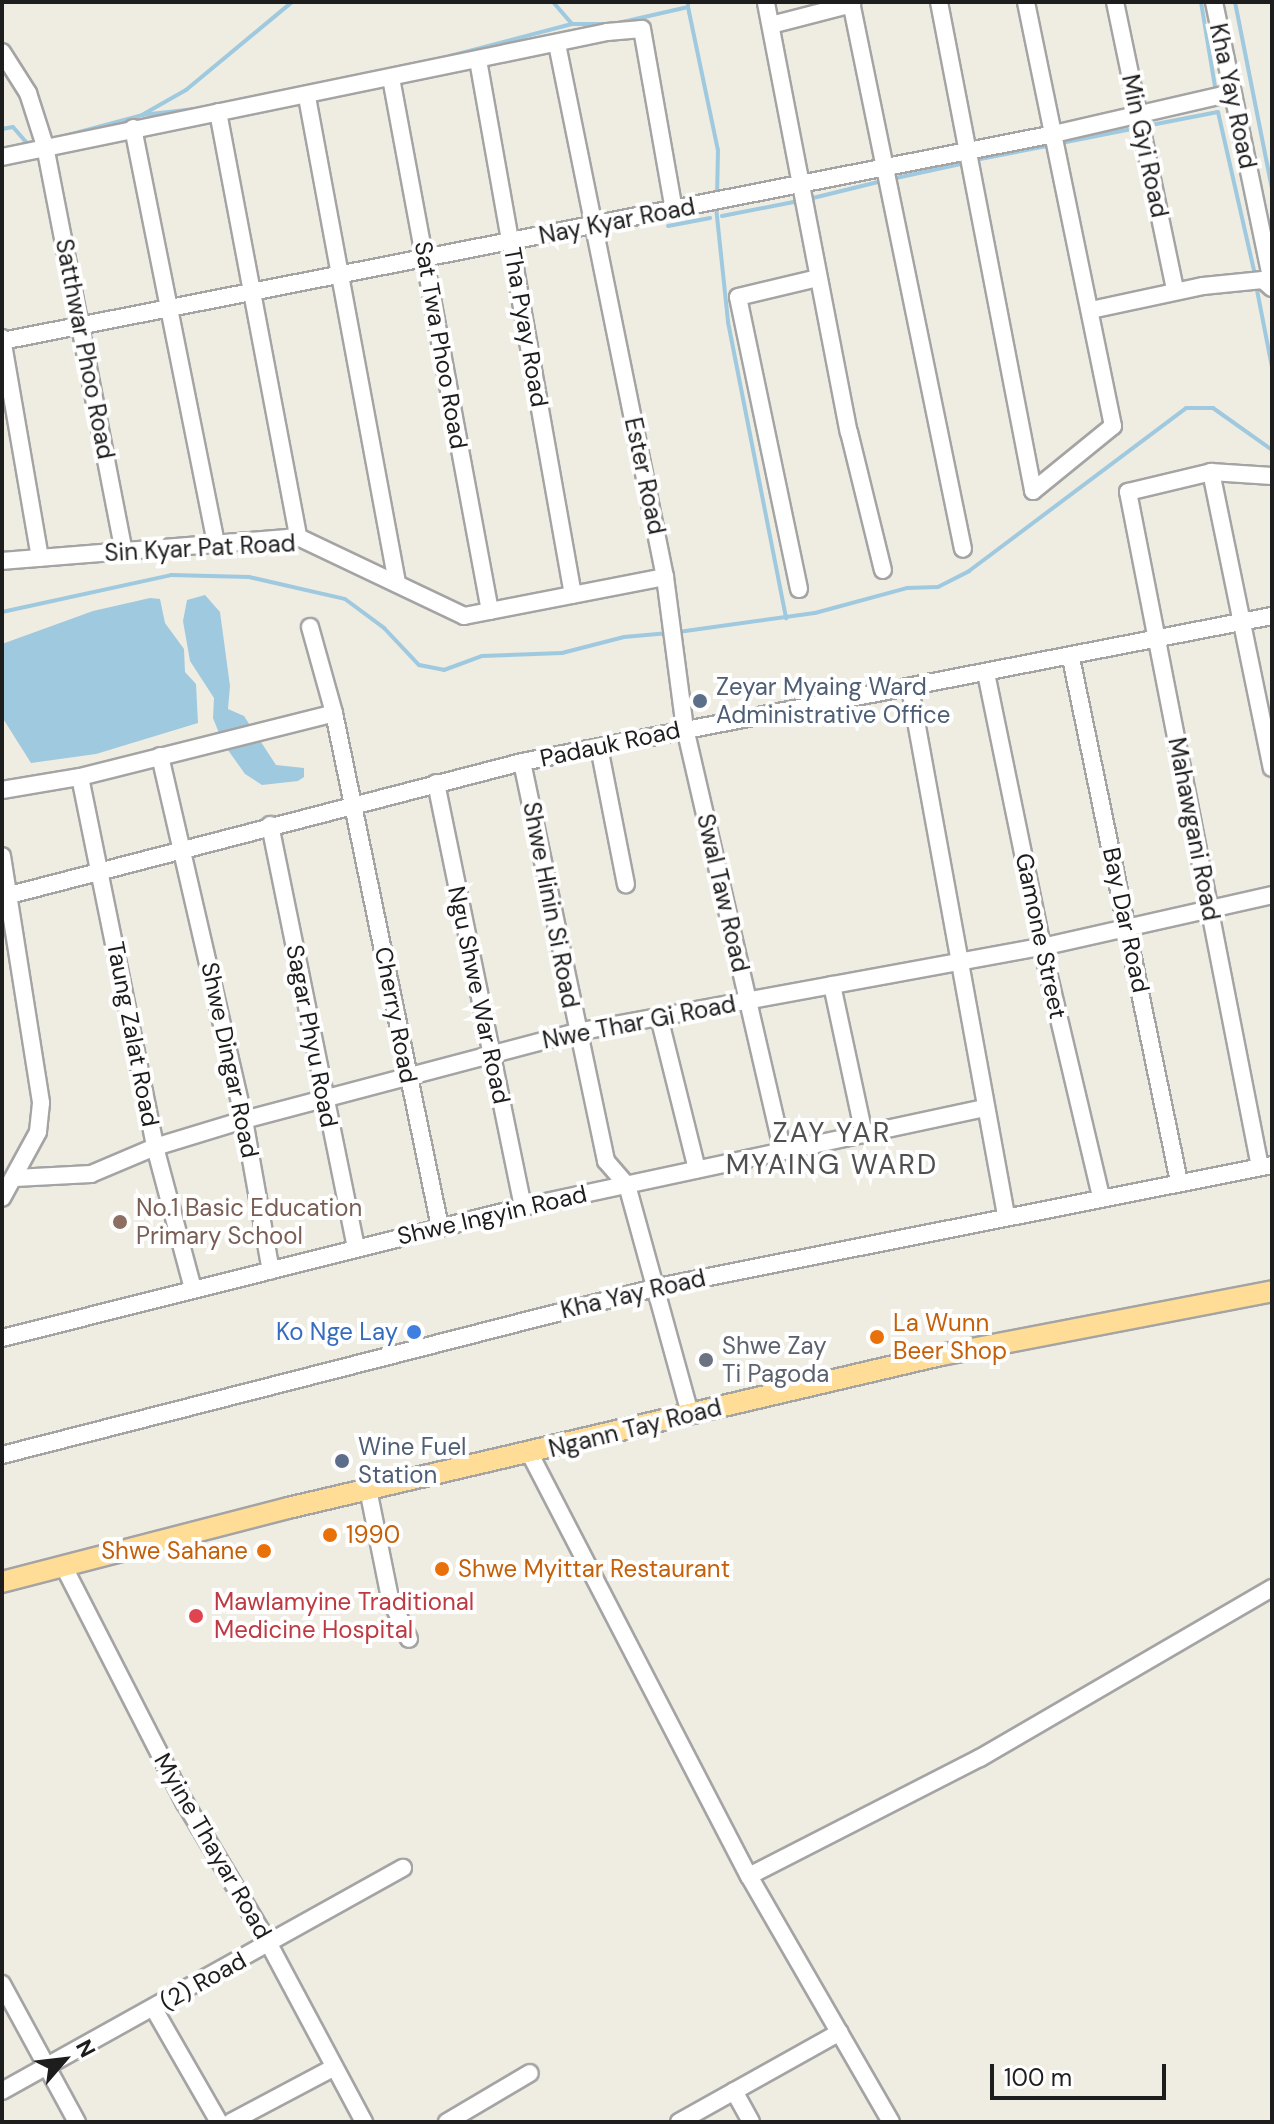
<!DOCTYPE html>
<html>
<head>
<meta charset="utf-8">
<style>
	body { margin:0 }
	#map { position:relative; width:1274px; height:2124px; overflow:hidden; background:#efece2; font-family:"DM Sans",sans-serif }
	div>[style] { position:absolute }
	.water>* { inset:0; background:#9fc9df }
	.stream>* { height:4px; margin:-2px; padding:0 2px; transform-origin:2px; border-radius:2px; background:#9fc9df }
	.roads { filter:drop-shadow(2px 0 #a4a4a4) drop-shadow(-2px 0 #a4a4a4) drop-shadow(0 2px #a4a4a4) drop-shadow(0 -2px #a4a4a4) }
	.minor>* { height:16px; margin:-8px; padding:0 8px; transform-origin:8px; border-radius:8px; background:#fff }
	.major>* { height:20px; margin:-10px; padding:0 10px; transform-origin:10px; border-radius:10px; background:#ffdd96 }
	.dots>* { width:22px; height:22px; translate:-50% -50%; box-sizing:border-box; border:4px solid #fff; border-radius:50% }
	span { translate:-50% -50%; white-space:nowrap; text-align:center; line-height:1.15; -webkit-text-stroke:8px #fff; paint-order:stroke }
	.street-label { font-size:24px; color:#1d1d1d }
	.service-label { font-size:24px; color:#4e5e75 }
	.left { translate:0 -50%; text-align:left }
	.education-label { font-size:24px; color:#785e54 }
	.food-label { font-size:24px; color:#c56008 }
	.right { translate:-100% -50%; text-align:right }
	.shop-label { font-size:24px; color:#366cbe }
	.worship-label { font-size:24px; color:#5b616d }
	.health-label { font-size:24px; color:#be3a42 }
	.quarter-label { font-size:28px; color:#505050; letter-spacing:2px }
	.frame { position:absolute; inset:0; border:4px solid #1d1d1d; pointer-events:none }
	.north { position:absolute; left:24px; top:2020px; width:80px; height:80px; -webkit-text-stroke:6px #fff; paint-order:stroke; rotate:62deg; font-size:22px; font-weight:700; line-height:32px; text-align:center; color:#1d1d1d }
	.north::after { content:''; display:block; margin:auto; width:28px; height:36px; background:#1d1d1d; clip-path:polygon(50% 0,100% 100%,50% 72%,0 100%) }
	.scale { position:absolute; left:990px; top:2064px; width:176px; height:36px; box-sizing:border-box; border:4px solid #1d1d1d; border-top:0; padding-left:10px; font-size:24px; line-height:28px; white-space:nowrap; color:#1d1d1d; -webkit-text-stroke:6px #fff; paint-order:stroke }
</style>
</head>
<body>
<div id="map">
	<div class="water">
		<i style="clip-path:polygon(205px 595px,220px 612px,230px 686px,228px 709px,244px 716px,276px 765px,304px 768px,304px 777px,298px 781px,262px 785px,245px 774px,223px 743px,213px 718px,214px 698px,190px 661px,183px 621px,187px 600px)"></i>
		<i style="clip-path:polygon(150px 598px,160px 599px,165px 623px,184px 649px,185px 672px,196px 684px,198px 723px,96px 754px,31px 763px,2px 717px,2px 644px,93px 611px)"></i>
	</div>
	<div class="stream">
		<i style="left:553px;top:2px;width:29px;rotate:49deg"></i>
		<i style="left:1201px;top:2px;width:86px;rotate:80.6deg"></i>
		<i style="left:1235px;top:2px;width:191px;rotate:78.8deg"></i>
		<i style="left:688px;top:7px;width:146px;rotate:78.2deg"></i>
		<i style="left:718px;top:150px;width:48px;rotate:91.2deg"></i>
		<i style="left:618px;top:23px;width:72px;rotate:-12.9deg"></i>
		<i style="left:688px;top:7px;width:5px;rotate:-90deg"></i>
		<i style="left:450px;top:56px;width:126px;rotate:-14.7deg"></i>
		<i style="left:572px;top:24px;width:37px"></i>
		<i style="left:142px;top:115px;width:53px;rotate:-6.5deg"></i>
		<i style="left:1151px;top:125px;width:68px;rotate:-11deg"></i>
		<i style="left:1218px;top:112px;width:163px;rotate:77.2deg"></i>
		<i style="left:2px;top:129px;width:11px;rotate:-10deg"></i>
		<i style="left:13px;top:127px;width:21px;rotate:49deg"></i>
		<i style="left:27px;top:143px;width:14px;rotate:-8deg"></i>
		<i style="left:57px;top:138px;width:88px;rotate:-15.1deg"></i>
		<i style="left:142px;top:115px;width:51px;rotate:-29.6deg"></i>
		<i style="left:186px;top:90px;width:138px;rotate:-39.7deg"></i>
		<i style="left:1061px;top:143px;width:72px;rotate:-11.2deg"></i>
		<i style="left:980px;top:159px;width:73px;rotate:-11deg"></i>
		<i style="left:896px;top:178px;width:66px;rotate:-12.2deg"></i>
		<i style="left:813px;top:198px;width:67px;rotate:-13.8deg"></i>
		<i style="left:716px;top:207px;width:116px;rotate:84deg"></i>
		<i style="left:728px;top:322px;width:302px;rotate:78.9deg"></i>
		<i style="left:722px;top:216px;width:73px;rotate:-11deg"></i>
		<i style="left:668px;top:226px;width:43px;rotate:-10.8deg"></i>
		<i style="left:1257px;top:290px;width:78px;rotate:79deg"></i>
		<i style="left:2px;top:612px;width:173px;rotate:-12.3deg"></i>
		<i style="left:171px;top:575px;width:78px;rotate:1.5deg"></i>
		<i style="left:249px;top:577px;width:98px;rotate:12.9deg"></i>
		<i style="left:345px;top:599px;width:49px;rotate:36.6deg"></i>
		<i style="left:384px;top:628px;width:51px;rotate:46.6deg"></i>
		<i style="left:419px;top:665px;width:25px;rotate:11deg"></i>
		<i style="left:444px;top:670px;width:40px;rotate:-20.2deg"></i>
		<i style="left:482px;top:656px;width:80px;rotate:-2.1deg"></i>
		<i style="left:562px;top:653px;width:64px;rotate:-14.5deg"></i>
		<i style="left:624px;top:637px;width:45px;rotate:-5.1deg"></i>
		<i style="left:678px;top:632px;width:138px;rotate:-7.9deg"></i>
		<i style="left:815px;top:613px;width:95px;rotate:-15.2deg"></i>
		<i style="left:907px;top:588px;width:31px;rotate:-2deg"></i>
		<i style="left:938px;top:587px;width:35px;rotate:-27deg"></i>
		<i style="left:969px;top:571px;width:271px;rotate:-36.9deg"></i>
		<i style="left:1186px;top:408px;width:27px"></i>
		<i style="left:1213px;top:408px;width:72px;rotate:35.4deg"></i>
	</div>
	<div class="roads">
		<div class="minor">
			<i style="left:851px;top:2px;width:558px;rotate:78.43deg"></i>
			<i style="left:939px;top:2px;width:498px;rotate:79.1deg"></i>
			<i style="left:1033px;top:491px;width:103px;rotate:-39.1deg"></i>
			<i style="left:1113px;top:426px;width:433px;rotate:-101.6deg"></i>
			<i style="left:1115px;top:2px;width:294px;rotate:78.2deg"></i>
			<i style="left:1214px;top:2px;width:287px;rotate:78.3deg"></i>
			<i style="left:766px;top:3px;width:437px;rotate:79.1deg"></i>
			<i style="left:849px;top:432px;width:142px;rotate:76.2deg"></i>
			<i style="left:771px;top:25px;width:84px;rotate:-14.5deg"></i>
			<i style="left:557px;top:44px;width:544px;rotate:78.55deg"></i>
			<i style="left:665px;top:577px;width:152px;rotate:82.5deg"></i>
			<i style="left:685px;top:728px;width:434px;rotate:77deg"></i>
			<i style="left:2px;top:52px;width:49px;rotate:57.6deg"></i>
			<i style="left:28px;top:93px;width:56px;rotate:72.2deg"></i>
			<i style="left:45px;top:146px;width:414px;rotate:79deg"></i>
			<i style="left:478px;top:60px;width:543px;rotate:79.93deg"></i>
			<i style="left:391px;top:78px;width:542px;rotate:79.48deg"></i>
			<i style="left:307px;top:97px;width:495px;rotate:79.5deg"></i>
			<i style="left:218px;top:112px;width:432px;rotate:79.3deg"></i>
			<i style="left:133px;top:128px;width:424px;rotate:78.7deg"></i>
			<i style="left:2px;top:157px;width:618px;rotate:-11.67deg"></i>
			<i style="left:607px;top:32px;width:35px;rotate:-5deg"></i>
			<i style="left:642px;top:29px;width:184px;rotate:80deg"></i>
			<i style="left:1091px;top:310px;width:115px;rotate:-12.1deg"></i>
			<i style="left:1203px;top:286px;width:60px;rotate:-5.7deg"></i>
			<i style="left:1263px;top:280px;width:12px;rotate:42deg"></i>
			<i style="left:2px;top:338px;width:223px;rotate:80.2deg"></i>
			<i style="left:2px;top:341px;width:1072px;rotate:-11.13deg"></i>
			<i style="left:1054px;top:134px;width:182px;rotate:-13deg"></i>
			<i style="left:1211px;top:472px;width:302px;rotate:78.4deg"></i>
			<i style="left:2px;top:561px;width:297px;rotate:-4.6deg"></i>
			<i style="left:298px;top:537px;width:184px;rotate:25.4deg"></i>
			<i style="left:464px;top:616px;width:205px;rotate:-11deg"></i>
			<i style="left:799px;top:589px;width:298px;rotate:-101.8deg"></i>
			<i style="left:738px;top:297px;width:82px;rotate:-13.4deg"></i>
			<i style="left:310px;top:627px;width:89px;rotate:74.4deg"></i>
			<i style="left:334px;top:713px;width:525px;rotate:78.35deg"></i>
			<i style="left:1071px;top:658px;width:535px;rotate:78.35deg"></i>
			<i style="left:986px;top:673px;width:280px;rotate:78.4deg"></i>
			<i style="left:1042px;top:947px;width:257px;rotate:76.7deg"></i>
			<i style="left:910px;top:688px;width:536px;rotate:79.68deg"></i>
			<i style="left:599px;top:747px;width:140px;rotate:78.9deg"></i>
			<i style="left:160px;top:756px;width:374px;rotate:77deg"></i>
			<i style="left:244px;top:1120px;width:153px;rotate:79.9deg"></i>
			<i style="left:522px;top:762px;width:408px;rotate:78.1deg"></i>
			<i style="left:606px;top:1161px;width:32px;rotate:49deg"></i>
			<i style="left:627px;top:1185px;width:237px;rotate:74.6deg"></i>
			<i style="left:80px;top:777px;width:378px;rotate:78.5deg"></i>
			<i style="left:155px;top:1147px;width:147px;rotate:75deg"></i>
			<i style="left:436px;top:783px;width:433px;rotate:78.4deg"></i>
			<i style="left:2px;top:790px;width:79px;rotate:-9.5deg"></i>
			<i style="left:80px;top:777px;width:262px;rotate:-14.1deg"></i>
			<i style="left:270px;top:825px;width:431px;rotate:78.5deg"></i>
			<i style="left:2px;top:856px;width:250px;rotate:81deg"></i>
			<i style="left:41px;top:1103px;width:29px;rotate:96deg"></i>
			<i style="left:38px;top:1132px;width:75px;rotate:118.6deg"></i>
			<i style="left:2px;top:897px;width:537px;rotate:-14.55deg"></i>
			<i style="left:522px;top:762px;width:764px;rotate:-11.02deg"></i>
			<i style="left:832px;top:985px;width:152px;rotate:77.9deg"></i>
			<i style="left:659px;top:1017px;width:157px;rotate:76deg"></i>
			<i style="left:1260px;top:1167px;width:688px;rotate:-101.06deg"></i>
			<i style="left:1128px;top:492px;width:85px;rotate:-13.5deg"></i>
			<i style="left:1211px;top:472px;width:61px;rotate:3.8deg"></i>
			<i style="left:15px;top:1178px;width:76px;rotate:-3deg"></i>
			<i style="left:91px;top:1174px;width:69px;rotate:-22.9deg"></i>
			<i style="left:155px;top:1147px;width:93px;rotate:-16.9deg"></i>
			<i style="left:244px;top:1120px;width:344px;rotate:-14.8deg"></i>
			<i style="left:577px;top:1032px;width:473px;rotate:-10.4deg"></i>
			<i style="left:1042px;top:947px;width:236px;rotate:-12.7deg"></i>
			<i style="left:2px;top:1338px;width:537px;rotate:-14.11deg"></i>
			<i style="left:523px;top:1207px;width:473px;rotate:-12.1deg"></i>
			<i style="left:530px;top:1454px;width:475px;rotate:62.6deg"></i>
			<i style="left:749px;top:1876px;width:284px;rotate:60deg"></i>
			<i style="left:2px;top:1455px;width:677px;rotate:-14.36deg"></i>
			<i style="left:658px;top:1287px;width:626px;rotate:-11.24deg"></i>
			<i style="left:368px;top:1489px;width:111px;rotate:78.6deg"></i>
			<i style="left:390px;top:1598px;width:45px;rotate:65.1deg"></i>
			<i style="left:65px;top:1569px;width:263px;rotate:62.9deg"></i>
			<i style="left:185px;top:1803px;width:164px;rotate:59.2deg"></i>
			<i style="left:269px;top:1944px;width:202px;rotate:61.9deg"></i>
			<i style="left:749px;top:1876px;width:259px;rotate:-27.1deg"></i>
			<i style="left:980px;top:1758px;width:338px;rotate:-30.2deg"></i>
			<i style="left:2px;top:1984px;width:157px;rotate:61.5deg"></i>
			<i style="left:154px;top:2009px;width:130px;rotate:60.1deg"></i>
			<i style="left:2px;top:2091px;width:459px;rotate:-29.1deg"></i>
			<i style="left:734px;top:2091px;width:35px;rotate:61deg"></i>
			<i style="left:231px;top:2122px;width:115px;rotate:-27.9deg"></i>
			<i style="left:447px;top:2122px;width:96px;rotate:-30.6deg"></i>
			<i style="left:679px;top:2122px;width:184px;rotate:-29.2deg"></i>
		</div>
		<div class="major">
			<i style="left:2px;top:1582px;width:295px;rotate:-14.5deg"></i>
			<i style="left:288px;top:1508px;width:671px;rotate:-13.19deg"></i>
			<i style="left:941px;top:1355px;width:337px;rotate:-10.9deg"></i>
		</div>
	</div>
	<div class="dots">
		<i style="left:700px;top:701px;background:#5c6f8a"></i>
		<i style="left:120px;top:1222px;background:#8d6e63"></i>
		<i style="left:414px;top:1332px;background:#3f7fe0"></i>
		<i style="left:877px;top:1337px;background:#e8710a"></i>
		<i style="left:706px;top:1360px;background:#6b7280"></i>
		<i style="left:342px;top:1461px;background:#5c6f8a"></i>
		<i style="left:330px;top:1535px;background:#e8710a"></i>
		<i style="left:264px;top:1551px;background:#e8710a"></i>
		<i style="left:442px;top:1569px;background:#e8710a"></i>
		<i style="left:196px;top:1616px;background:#e0444e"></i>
	</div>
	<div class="street-label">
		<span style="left:1233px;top:96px;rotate:78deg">Kha Yay Road</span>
		<span style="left:1145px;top:146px;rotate:78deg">Min Gyi Road</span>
		<span style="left:617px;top:221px;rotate:-11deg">Nay Kyar Road</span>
		<span style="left:526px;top:327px;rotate:80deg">Tha Pyay Road</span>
		<span style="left:441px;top:345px;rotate:80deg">Sat Twa Phoo Road</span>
		<span style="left:85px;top:349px;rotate:79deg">Satthwar Phoo Road</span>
		<span style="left:645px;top:476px;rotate:78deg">Ester Road</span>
		<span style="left:200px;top:548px;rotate:-3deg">Sin Kyar Pat Road</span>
		<span style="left:610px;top:744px;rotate:-12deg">Padauk Road</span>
		<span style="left:1194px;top:829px;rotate:79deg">Mahawgani Road</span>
		<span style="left:723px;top:893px;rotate:77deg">Swal Taw Road</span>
		<span style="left:551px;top:905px;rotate:79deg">Shwe Hinin Si Road</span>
		<span style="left:1126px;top:920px;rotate:78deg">Bay Dar Road</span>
		<span style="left:1041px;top:936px;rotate:78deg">Gamone Street</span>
		<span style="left:479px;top:995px;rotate:78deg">Ngu Shwe War Road</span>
		<span style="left:396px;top:1015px;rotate:79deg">Cherry Road</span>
		<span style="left:639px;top:1022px;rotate:-11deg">Nwe Thar Gi Road</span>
		<span style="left:133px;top:1034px;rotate:79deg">Taung Zalat Road</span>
		<span style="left:312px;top:1036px;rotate:79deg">Sagar Phyu Road</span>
		<span style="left:230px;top:1060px;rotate:78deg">Shwe Dingar Road</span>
		<span style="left:492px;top:1215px;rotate:-13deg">Shwe Ingyin Road</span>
		<span style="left:633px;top:1294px;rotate:-13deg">Kha Yay Road</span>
		<span style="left:635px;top:1428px;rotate:-14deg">Ngann Tay Road</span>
		<span style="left:213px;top:1846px;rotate:60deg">Myine Thayar Road</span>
		<span style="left:203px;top:1981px;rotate:-29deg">(2) Road</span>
	</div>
	<div class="service-label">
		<span class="left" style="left:716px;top:701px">Zeyar Myaing Ward<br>Administrative Office</span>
		<span class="left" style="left:358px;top:1461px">Wine Fuel<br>Station</span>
	</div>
	<div class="education-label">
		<span class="left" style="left:136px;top:1222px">No.1 Basic Education<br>Primary School</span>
	</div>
	<div class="food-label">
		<span class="left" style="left:893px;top:1337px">La Wunn<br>Beer Shop</span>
		<span class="left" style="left:346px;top:1535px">1990</span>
		<span class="right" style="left:248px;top:1551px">Shwe Sahane</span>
		<span class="left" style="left:458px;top:1569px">Shwe Myittar Restaurant</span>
	</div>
	<div class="shop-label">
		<span class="right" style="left:398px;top:1332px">Ko Nge Lay</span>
	</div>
	<div class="worship-label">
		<span class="left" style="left:722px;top:1360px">Shwe Zay<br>Ti Pagoda</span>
	</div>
	<div class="health-label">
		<span class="left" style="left:214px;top:1616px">Mawlamyine Traditional<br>Medicine Hospital</span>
	</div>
	<div class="quarter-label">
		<span style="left:832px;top:1149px">ZAY YAR<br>MYAING WARD</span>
	</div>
	<div class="frame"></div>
	<div class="north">N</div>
	<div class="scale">100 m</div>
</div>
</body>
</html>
